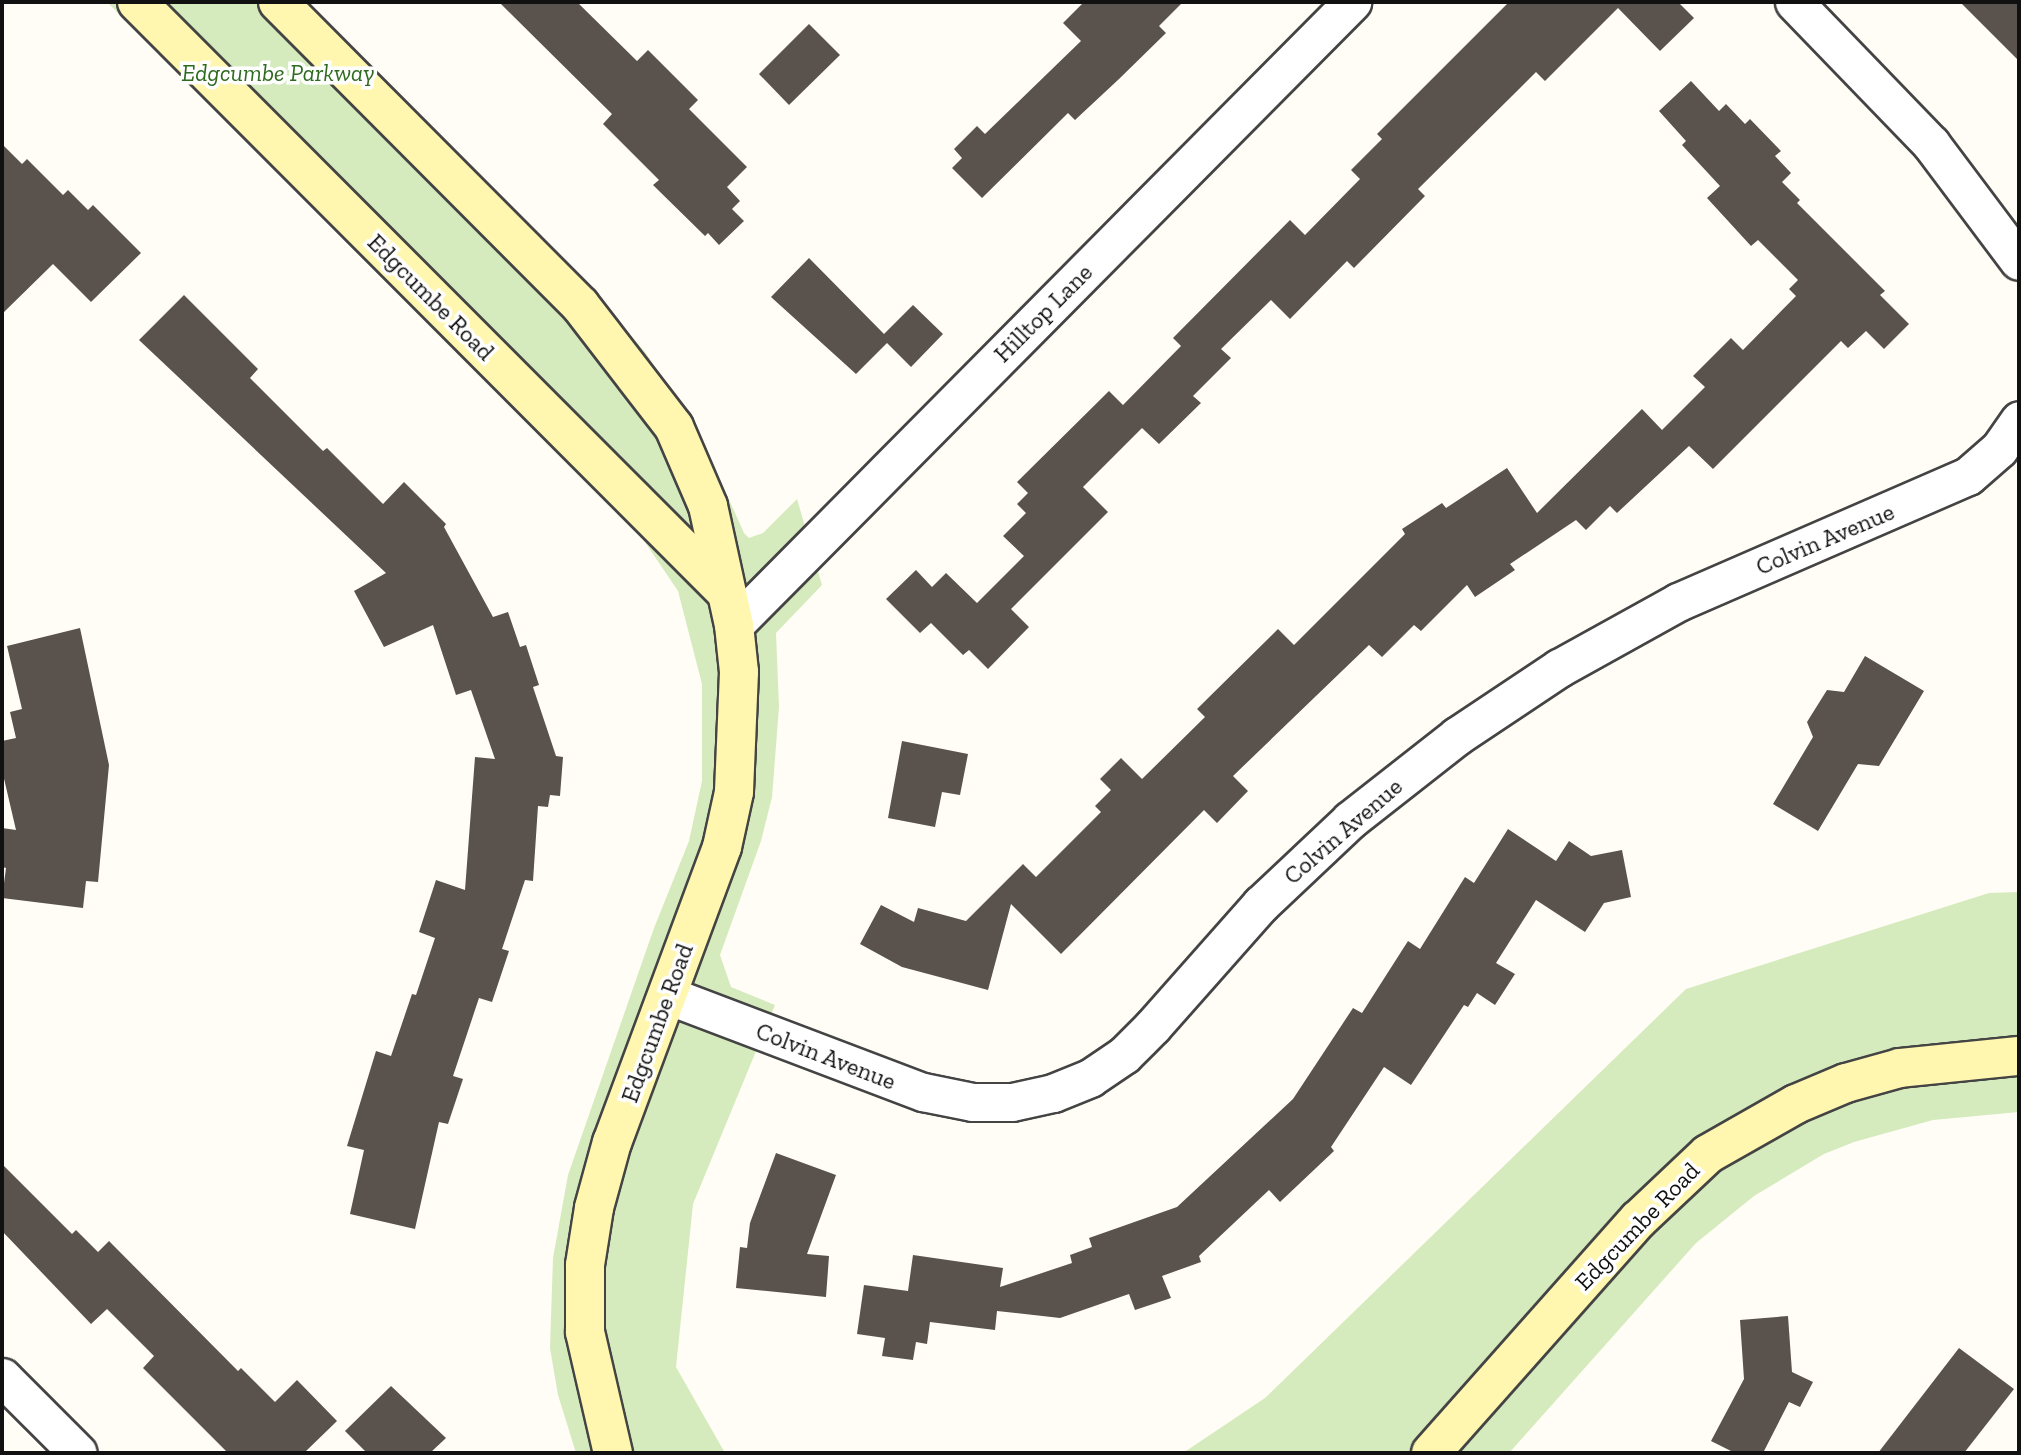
<!DOCTYPE html>
<html>
<head>
<meta charset="utf-8">
<style>
	body { margin:0 }
	#map { position:relative; width:2021px; height:1455px; overflow:hidden; background:#fffdf5; font-family:"Zilla Slab",serif }
	div>[style] { position:absolute }
	.green>* { inset:0; background:#d5ebbd }
	.building>* { inset:0; background:#5a524d }
	.roads { filter:drop-shadow(2px 0 #444) drop-shadow(-2px 0 #444) drop-shadow(0 2px #444) drop-shadow(0 -2px #444) }
	.street>* { height:37px; margin:-18.5px; padding:0 18.5px; transform-origin:18.5px; border-radius:18.5px; background:#fff }
	.secondary>* { height:38px; margin:-19px; padding:0 19px; transform-origin:19px; border-radius:19px; background:#fff6b0 }
	span { translate:-50% -50%; white-space:nowrap; text-align:center; line-height:1.15; -webkit-text-stroke:7px #fff; paint-order:stroke }
	.park-label { font-size:24px; color:#2f6b1f; font-style:italic }
	.street-label { font-size:24px; color:#111 }
	.frame { position:absolute; inset:0; border:4px solid #111; pointer-events:none }
</style>
</head>
<body>
<div id="map">
	<div class="green">
		<i style="clip-path:polygon(107px 2px,305px 2px,579px 276px,645px 352px,702px 439px,744px 533px,749px 538px,763px 533px,797px 499px,822px 585px,776px 633px,779px 707px,772px 797px,761px 841px,720px 955px,731px 987px,775px 1005px,693px 1204px,676px 1367px,725px 1453px,576px 1453px,558px 1395px,550px 1348px,553px 1258px,568px 1175px,654px 928px,689px 841px,702px 781px,702px 684px,678px 591px,634px 526px)"></i>
		<i style="clip-path:polygon(2019px 892px,2019px 1112px,1933px 1120px,1854px 1142px,1824px 1154px,1754px 1196px,1696px 1243px,1509px 1453px,1183px 1453px,1265px 1398px,1686px 989px,1989px 893px)"></i>
	</div>
	<div class="building">
		<i style="clip-path:polygon(499px 2px,577px 2px,637px 61px,648px 50px,698px 100px,689px 109px,747px 167px,727px 187px,740px 201px,732px 209px,744px 221px,719px 245px,708px 233px,705px 236px,653px 185px,659px 180px,603px 124px,612px 114px)"></i>
		<i style="clip-path:polygon(1084px 2px,1183px 2px,1159px 26px,1166px 33px,1119px 79px,1075px 120px,1068px 113px,982px 198px,952px 168px,962px 158px,954px 149px,977px 126px,985px 134px,1081px 41px,1063px 23px)"></i>
		<i style="clip-path:polygon(1509px 2px,1678px 2px,1694px 18px,1660px 51px,1618px 8px,1545px 81px,1536px 72px,1513px 95px,1418px 189px,1425px 196px,1354px 268px,1347px 261px,1290px 319px,1271px 300px,1221px 349px,1231px 358px,1193px 396px,1201px 403px,1159px 444px,1142px 428px,1083px 487px,1108px 512px,1011px 609px,1029px 627px,988px 669px,969px 650px,963px 655px,931px 623px,920px 633px,886px 599px,916px 570px,932px 587px,946px 573px,977px 603px,1024px 556px,1003px 536px,1026px 513px,1017px 504px,1028px 493px,1017px 482px,1109px 391px,1123px 405px,1181px 346px,1173px 338px,1290px 220px,1305px 235px,1360px 179px,1351px 170px,1382px 139px,1377px 134px)"></i>
		<i style="clip-path:polygon(1960px 2px,2019px 2px,2019px 61px)"></i>
		<i style="clip-path:polygon(809px 24px,840px 55px,789px 105px,759px 74px)"></i>
		<i style="clip-path:polygon(1691px 81px,1719px 111px,1726px 104px,1745px 124px,1750px 119px,1781px 151px,1775px 156px,1791px 173px,1782px 182px,1800px 200px,1797px 203px,1885px 291px,1880px 295px,1909px 324px,1884px 349px,1866px 331px,1848px 348px,1841px 341px,1713px 469px,1689px 446px,1617px 513px,1610px 506px,1586px 530px,1576px 520px,1510px 564px,1515px 570px,1475px 597px,1467px 585px,1421px 631px,1414px 625px,1382px 657px,1369px 645px,1233px 776px,1248px 791px,1217px 823px,1204px 810px,1061px 954px,1011px 904px,988px 990px,902px 967px,860px 944px,881px 905px,914px 922px,918px 908px,966px 921px,1023px 864px,1036px 877px,1101px 812px,1095px 806px,1111px 790px,1100px 779px,1121px 758px,1142px 779px,1205px 717px,1197px 709px,1278px 629px,1294px 645px,1405px 534px,1402px 529px,1442px 503px,1446px 508px,1507px 468px,1537px 513px,1642px 409px,1662px 430px,1705px 387px,1693px 376px,1731px 338px,1743px 350px,1796px 296px,1789px 289px,1798px 280px,1758px 240px,1751px 246px,1707px 198px,1720px 186px,1682px 145px,1686px 141px,1659px 111px)"></i>
		<i style="clip-path:polygon(2px 144px,22px 164px,27px 159px,63px 195px,68px 190px,88px 210px,93px 205px,141px 253px,91px 302px,53px 264px,2px 314px)"></i>
		<i style="clip-path:polygon(809px 258px,884px 334px,913px 305px,943px 334px,911px 367px,887px 343px,856px 374px,771px 297px)"></i>
		<i style="clip-path:polygon(184px 295px,258px 369px,250px 378px,323px 451px,327px 448px,383px 504px,404px 482px,446px 524px,444px 527px,493px 617px,508px 612px,520px 647px,526px 645px,539px 685px,533px 687px,556px 756px,563px 757px,560px 796px,550px 795px,548px 807px,538px 806px,533px 881px,525px 880px,502px 949px,509px 951px,492px 1002px,479px 998px,453px 1076px,463px 1079px,448px 1124px,439px 1122px,415px 1229px,350px 1214px,364px 1150px,347px 1146px,376px 1051px,391px 1056px,412px 994px,416px 995px,435px 938px,419px 932px,436px 880px,465px 890px,475px 757px,495px 759px,471px 690px,456px 695px,433px 625px,384px 647px,354px 591px,386px 573px,139px 340px)"></i>
		<i style="clip-path:polygon(80px 628px,109px 765px,98px 882px,86px 881px,83px 908px,2px 898px,6px 868px,2px 867px,2px 828px,16px 830px,2px 770px,2px 741px,16px 738px,10px 712px,22px 709px,7px 646px)"></i>
		<i style="clip-path:polygon(1865px 656px,1924px 691px,1879px 766px,1858px 764px,1818px 831px,1773px 804px,1813px 737px,1807px 722px,1827px 690px,1844px 692px)"></i>
		<i style="clip-path:polygon(902px 741px,968px 754px,960px 795px,942px 792px,935px 827px,888px 818px)"></i>
		<i style="clip-path:polygon(1508px 829px,1556px 861px,1569px 841px,1591px 856px,1622px 850px,1631px 897px,1604px 903px,1585px 932px,1536px 900px,1496px 963px,1515px 974px,1495px 1005px,1477px 993px,1468px 1007px,1464px 1005px,1411px 1085px,1384px 1067px,1331px 1147px,1334px 1151px,1280px 1202px,1269px 1190px,1199px 1256px,1201px 1262px,1162px 1276px,1171px 1298px,1135px 1310px,1129px 1294px,1060px 1318px,997px 1311px,995px 1330px,930px 1322px,927px 1344px,916px 1342px,913px 1360px,882px 1356px,885px 1338px,857px 1334px,864px 1285px,908px 1291px,913px 1255px,1003px 1268px,1000px 1287px,1072px 1263px,1070px 1255px,1092px 1247px,1089px 1238px,1177px 1207px,1293px 1099px,1353px 1008px,1362px 1013px,1408px 941px,1420px 949px,1465px 877px,1474px 883px)"></i>
		<i style="clip-path:polygon(776px 1153px,836px 1175px,807px 1254px,829px 1256px,826px 1297px,736px 1288px,740px 1247px,747px 1248px,750px 1223px)"></i>
		<i style="clip-path:polygon(2px 1164px,72px 1234px,76px 1230px,98px 1252px,109px 1241px,238px 1371px,241px 1368px,275px 1402px,297px 1380px,337px 1421px,304px 1453px,228px 1453px,143px 1368px,154px 1356px,107px 1309px,91px 1324px,2px 1231px)"></i>
		<i style="clip-path:polygon(1788px 1316px,1792px 1372px,1813px 1382px,1800px 1407px,1789px 1402px,1763px 1453px,1735px 1453px,1711px 1441px,1744px 1379px,1740px 1320px)"></i>
		<i style="clip-path:polygon(1959px 1348px,2014px 1389px,1964px 1453px,1878px 1453px)"></i>
		<i style="clip-path:polygon(391px 1386px,446px 1438px,430px 1453px,367px 1453px,345px 1431px)"></i>
	</div>
	<div class="roads">
		<div class="street">
			<i style="left:1794px;top:2px;width:197px;rotate:46deg"></i>
			<i style="left:1931px;top:144px;width:146px;rotate:53.1deg"></i>
			<i style="left:734px;top:625px;width:878px;rotate:-45.23deg"></i>
			<i style="left:667px;top:995px;width:274px;rotate:20.8deg"></i>
			<i style="left:923px;top:1092px;width:50px;rotate:11.5deg"></i>
			<i style="left:972px;top:1102px;width:40px"></i>
			<i style="left:1012px;top:1102px;width:42px;rotate:-12.4deg"></i>
			<i style="left:1053px;top:1093px;width:40px;rotate:-22deg"></i>
			<i style="left:1090px;top:1078px;width:41px;rotate:-34.1deg"></i>
			<i style="left:1124px;top:1055px;width:41px;rotate:-45deg"></i>
			<i style="left:1153px;top:1026px;width:163px;rotate:-48.5deg"></i>
			<i style="left:1261px;top:904px;width:122px;rotate:-43.3deg"></i>
			<i style="left:1350px;top:820px;width:136px;rotate:-38.1deg"></i>
			<i style="left:1457px;top:736px;width:123px;rotate:-33.7deg"></i>
			<i style="left:1559px;top:668px;width:136px;rotate:-29deg"></i>
			<i style="left:1678px;top:602px;width:316px;rotate:-23.5deg"></i>
			<i style="left:1968px;top:476px;width:41px;rotate:-41.1deg"></i>
			<i style="left:1999px;top:449px;width:35px;rotate:-55deg"></i>
			<i style="left:2px;top:1377px;width:107px;rotate:45deg"></i>
		</div>
		<div class="secondary">
			<i style="left:137px;top:2px;width:834px;rotate:45.05deg"></i>
			<i style="left:278px;top:2px;width:428px;rotate:45.1deg"></i>
			<i style="left:580px;top:305px;width:154px;rotate:52.4deg"></i>
			<i style="left:674px;top:427px;width:86px;rotate:66.7deg"></i>
			<i style="left:708px;top:506px;width:122px;rotate:77.7deg"></i>
			<i style="left:734px;top:625px;width:47px;rotate:83.9deg"></i>
			<i style="left:739px;top:672px;width:120px;rotate:92.4deg"></i>
			<i style="left:734px;top:792px;width:56px;rotate:102.3deg"></i>
			<i style="left:722px;top:847px;width:315px;rotate:110.4deg"></i>
			<i style="left:612px;top:1142px;width:68px;rotate:105.3deg"></i>
			<i style="left:594px;top:1208px;width:58px;rotate:99deg"></i>
			<i style="left:585px;top:1265px;width:67px;rotate:90deg"></i>
			<i style="left:585px;top:1332px;width:124px;rotate:77deg"></i>
			<i style="left:1431px;top:1453px;width:312px;rotate:-48.4deg"></i>
			<i style="left:1638px;top:1220px;width:96px;rotate:-43.3deg"></i>
			<i style="left:1708px;top:1154px;width:101px;rotate:-29.6deg"></i>
			<i style="left:1796px;top:1104px;width:54px;rotate:-22.8deg"></i>
			<i style="left:1846px;top:1083px;width:56px;rotate:-15.5deg"></i>
			<i style="left:1900px;top:1068px;width:120px;rotate:-5.8deg"></i>
		</div>
	</div>
	<div class="park-label">
		<span style="left:278px;top:73px">Edgcumbe Parkway</span>
	</div>
	<div class="street-label">
		<span style="left:431px;top:297px;rotate:45deg">Edgcumbe Road</span>
		<span style="left:1043px;top:313px;rotate:-45deg">Hilltop Lane</span>
		<span style="left:1825px;top:539px;rotate:-23deg">Colvin Avenue</span>
		<span style="left:1343px;top:831px;rotate:-41deg">Colvin Avenue</span>
		<span style="left:657px;top:1023px;rotate:-70deg">Edgcumbe Road</span>
		<span style="left:826px;top:1056px;rotate:21deg">Colvin Avenue</span>
		<span style="left:1637px;top:1226px;rotate:-46deg">Edgcumbe Road</span>
	</div>
	<div class="frame"></div>
</div>
</body>
</html>
